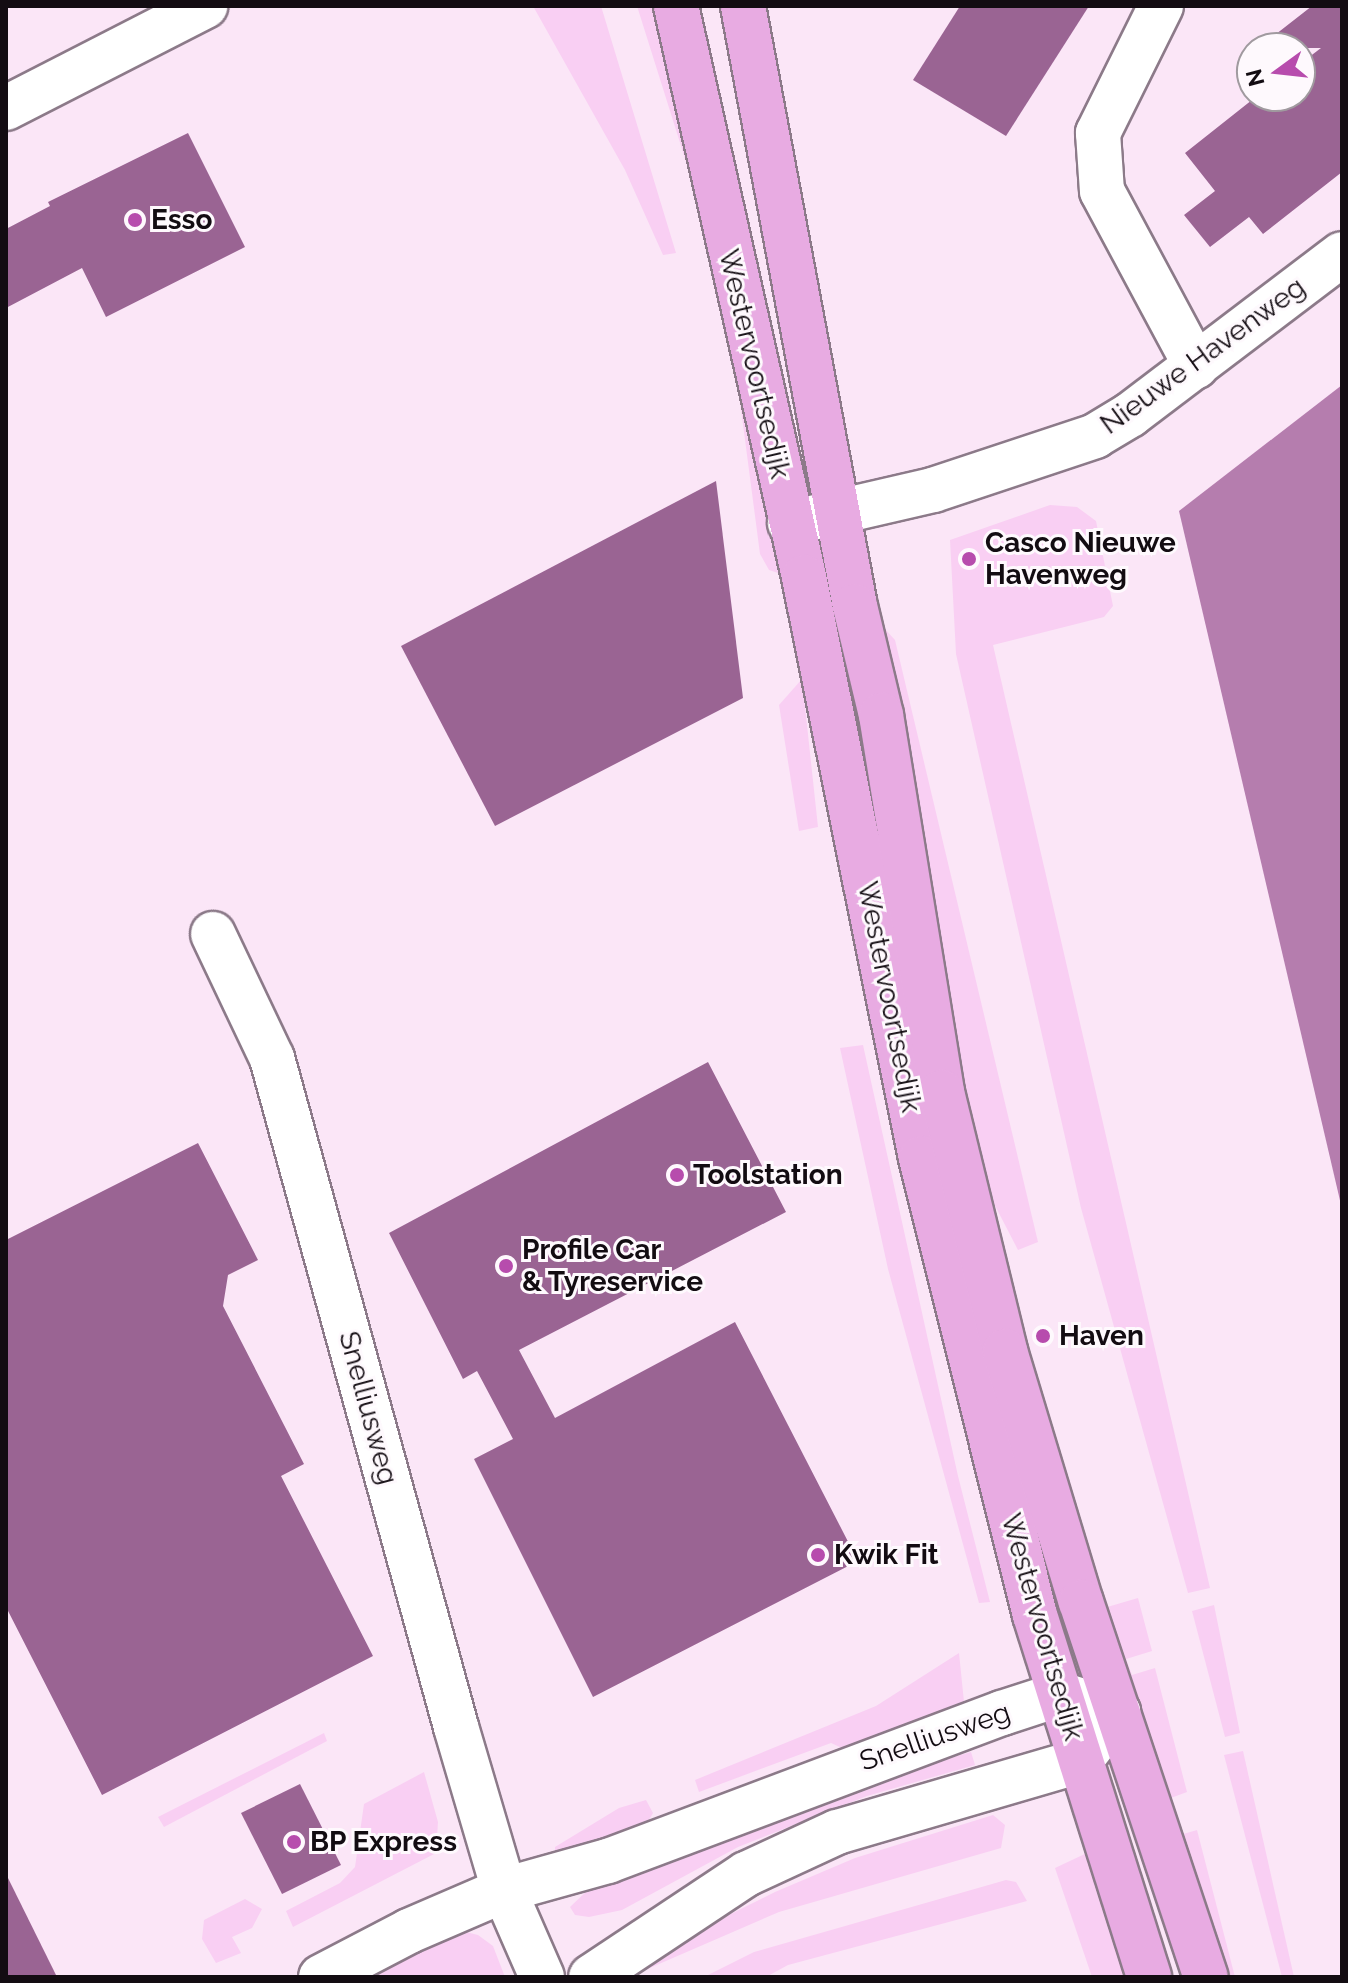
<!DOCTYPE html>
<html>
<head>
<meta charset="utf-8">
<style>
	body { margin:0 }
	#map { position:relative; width:1348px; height:1983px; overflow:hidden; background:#fbe6f7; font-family:Raleway,sans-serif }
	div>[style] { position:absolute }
	.green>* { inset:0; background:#f9cff3 }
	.water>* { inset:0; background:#b57dae }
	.building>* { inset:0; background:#9a6493 }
	.roads { filter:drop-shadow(2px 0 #8c7a89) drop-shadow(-2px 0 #8c7a89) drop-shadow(0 2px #8c7a89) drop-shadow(0 -2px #8c7a89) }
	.minor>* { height:44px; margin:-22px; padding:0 22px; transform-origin:22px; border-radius:22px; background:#fff }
	.major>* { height:44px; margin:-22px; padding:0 22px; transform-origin:22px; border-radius:22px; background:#e8abe2 }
	.dots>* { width:22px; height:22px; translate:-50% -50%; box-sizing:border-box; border:4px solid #fef9fd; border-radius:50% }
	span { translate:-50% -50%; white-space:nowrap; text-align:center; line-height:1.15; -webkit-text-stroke:6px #fef9fd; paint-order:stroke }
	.poi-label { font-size:28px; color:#130c12; font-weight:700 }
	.left { translate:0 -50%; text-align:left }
	.street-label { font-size:28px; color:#130c12 }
	.frame { position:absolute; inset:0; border:8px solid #130c12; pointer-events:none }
	.north { position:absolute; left:1236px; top:32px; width:80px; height:80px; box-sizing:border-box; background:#fef9fd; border:2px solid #a09a9f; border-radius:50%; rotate:255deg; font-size:22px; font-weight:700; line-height:32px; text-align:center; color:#130c12 }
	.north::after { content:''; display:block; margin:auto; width:28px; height:36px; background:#b74cad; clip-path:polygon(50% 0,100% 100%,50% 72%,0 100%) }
</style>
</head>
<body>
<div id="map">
	<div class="green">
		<i style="clip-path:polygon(533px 6px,601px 6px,676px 253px,663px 255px,625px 170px)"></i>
		<i style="clip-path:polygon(637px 6px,662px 6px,781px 574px,769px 570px,760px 554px,736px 371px,716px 281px,693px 184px)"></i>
		<i style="clip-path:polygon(1050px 505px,1077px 507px,1096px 521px,1113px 606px,1104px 617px,993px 645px,1210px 1588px,1188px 1593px,1081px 1208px,956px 654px,950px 540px)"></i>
		<i style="clip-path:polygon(884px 628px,895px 640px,1038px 1242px,1018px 1250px,974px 1165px,877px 642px)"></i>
		<i style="clip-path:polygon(802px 679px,818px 827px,799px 831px,779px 705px)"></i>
		<i style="clip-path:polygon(863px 1045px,958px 1476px,990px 1602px,979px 1603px,888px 1269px,840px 1048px)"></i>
		<i style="clip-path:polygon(1138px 1598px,1152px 1651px,1126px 1659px,1132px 1675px,1155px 1668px,1187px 1792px,1160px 1802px,1097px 1610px)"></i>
		<i style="clip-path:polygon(1214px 1605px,1240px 1733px,1225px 1737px,1192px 1611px)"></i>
		<i style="clip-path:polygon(959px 1653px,964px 1702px,956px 1713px,855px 1754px,831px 1743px,699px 1792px,695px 1780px,876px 1706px)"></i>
		<i style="clip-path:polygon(324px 1733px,327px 1741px,164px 1827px,158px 1817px)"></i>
		<i style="clip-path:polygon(1243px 1751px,1294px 1977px,1282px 1977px,1224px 1755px)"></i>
		<i style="clip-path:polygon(971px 1752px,975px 1765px,867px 1796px,738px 1847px,622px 1910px,589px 1917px,575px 1915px,570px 1907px,592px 1886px,855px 1785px)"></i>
		<i style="clip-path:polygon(424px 1772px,438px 1822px,436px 1853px,293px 1927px,286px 1911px,340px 1883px,355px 1867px,364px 1804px)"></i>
		<i style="clip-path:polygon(646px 1800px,653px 1813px,637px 1840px,555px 1854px,555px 1847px,619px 1808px)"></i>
		<i style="clip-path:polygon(993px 1815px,1005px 1825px,1001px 1848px,779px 1912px,629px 1977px,634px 1962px,775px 1892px,855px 1858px)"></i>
		<i style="clip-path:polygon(1197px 1830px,1235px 1977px,1219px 1977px,1173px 1837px)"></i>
		<i style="clip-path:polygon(1089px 1852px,1137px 1977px,1092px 1977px,1055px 1868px)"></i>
		<i style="clip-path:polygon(1006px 1880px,1016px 1882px,1027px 1901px,788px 1965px,766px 1977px,704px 1977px,754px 1952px)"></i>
		<i style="clip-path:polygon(245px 1899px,262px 1909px,252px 1928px,232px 1937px,241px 1953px,216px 1963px,202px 1939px,204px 1920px)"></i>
		<i style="clip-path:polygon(458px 1930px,478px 1935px,493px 1946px,505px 1977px,353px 1977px)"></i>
	</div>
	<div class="water">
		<i style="clip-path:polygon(1342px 385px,1342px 1209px,1179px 511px)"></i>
	</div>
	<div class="building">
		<i style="clip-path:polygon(960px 6px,1089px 6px,1006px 136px,913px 80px)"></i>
		<i style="clip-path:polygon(1312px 6px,1342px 6px,1342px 172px,1263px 234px,1249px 217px,1210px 247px,1184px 215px,1215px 191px,1185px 153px,1257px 96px,1300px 96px,1300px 64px,1321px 48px,1258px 48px)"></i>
		<i style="clip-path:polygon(188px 133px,245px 247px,106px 317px,82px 268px,6px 308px,6px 229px,50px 206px,48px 202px)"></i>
		<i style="clip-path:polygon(716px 481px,743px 698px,495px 826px,401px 646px)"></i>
		<i style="clip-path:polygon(708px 1062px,786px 1212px,519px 1350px,555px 1418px,735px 1322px,858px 1561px,593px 1697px,474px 1459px,513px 1439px,477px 1371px,463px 1379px,389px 1233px)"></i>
		<i style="clip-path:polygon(198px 1143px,258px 1260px,228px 1275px,223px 1306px,304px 1464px,281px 1476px,373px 1656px,102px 1795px,6px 1607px,6px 1240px)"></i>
		<i style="clip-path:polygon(300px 1784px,341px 1865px,282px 1894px,241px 1813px)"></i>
		<i style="clip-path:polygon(6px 1874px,57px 1977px,6px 1977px)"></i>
	</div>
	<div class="roads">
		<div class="minor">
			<i style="left:1161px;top:6px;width:142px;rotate:116.4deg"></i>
			<i style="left:1098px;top:133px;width:58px;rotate:86.1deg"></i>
			<i style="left:1102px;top:191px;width:199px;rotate:61.8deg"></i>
			<i style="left:6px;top:108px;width:224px;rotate:-27.1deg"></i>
			<i style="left:790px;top:523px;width:147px;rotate:-13deg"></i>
			<i style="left:933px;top:490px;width:171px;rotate:-18.4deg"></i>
			<i style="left:1095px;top:436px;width:41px;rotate:-31deg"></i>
			<i style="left:1130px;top:415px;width:266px;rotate:-37.2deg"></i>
			<i style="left:213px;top:934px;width:137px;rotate:64.6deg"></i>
			<i style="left:272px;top:1058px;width:694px;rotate:74.62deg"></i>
			<i style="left:456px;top:1727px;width:170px;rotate:73.6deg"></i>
			<i style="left:504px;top:1890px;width:95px;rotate:66.4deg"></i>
			<i style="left:321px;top:1977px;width:99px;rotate:-27.6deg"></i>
			<i style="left:409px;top:1931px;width:103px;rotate:-23.3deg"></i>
			<i style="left:504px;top:1890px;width:108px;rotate:-15.6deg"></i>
			<i style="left:608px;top:1861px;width:421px;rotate:-20.6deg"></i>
			<i style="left:1002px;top:1713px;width:61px;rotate:-18.1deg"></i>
			<i style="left:1060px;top:1694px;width:61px;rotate:17.2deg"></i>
			<i style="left:1118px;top:1712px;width:62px;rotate:127.8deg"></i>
			<i style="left:1080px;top:1761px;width:253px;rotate:163.7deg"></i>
			<i style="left:837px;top:1832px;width:100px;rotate:155.2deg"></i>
			<i style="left:746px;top:1874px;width:186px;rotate:146.4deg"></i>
		</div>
		<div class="major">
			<i style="left:676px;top:6px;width:585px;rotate:77.36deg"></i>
			<i style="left:804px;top:577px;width:593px;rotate:78.61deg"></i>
			<i style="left:921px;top:1158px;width:471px;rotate:76deg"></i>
			<i style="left:1035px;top:1615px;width:380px;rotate:72.5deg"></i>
			<i style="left:743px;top:6px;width:610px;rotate:79.43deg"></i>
			<i style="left:855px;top:606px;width:112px;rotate:76.6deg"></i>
			<i style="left:881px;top:715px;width:382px;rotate:80.8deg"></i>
			<i style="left:942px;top:1092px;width:267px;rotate:76.3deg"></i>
			<i style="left:1005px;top:1351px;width:262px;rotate:73.2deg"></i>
			<i style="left:1081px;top:1602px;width:395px;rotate:71.6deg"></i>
		</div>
	</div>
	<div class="dots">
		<i style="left:135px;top:220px;background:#b74cad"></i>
		<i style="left:969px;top:559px;background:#b74cad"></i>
		<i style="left:677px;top:1175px;background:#b74cad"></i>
		<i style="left:506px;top:1266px;background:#b74cad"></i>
		<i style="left:1043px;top:1336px;background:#b74cad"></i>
		<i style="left:818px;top:1555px;background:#b74cad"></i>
		<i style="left:294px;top:1842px;background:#b74cad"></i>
	</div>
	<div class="poi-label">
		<span class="left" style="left:151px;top:220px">Esso</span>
		<span class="left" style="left:985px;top:559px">Casco Nieuwe<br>Havenweg</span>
		<span class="left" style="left:693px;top:1175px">Toolstation</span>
		<span class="left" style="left:522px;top:1266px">Profile Car<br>&amp; Tyreservice</span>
		<span class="left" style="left:1059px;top:1336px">Haven</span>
		<span class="left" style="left:834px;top:1555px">Kwik Fit</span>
		<span class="left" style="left:310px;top:1842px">BP Express</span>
	</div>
	<div class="street-label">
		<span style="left:1203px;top:356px;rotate:-36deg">Nieuwe Havenweg</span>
		<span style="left:754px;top:364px;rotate:77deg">Westervoortsedijk</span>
		<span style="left:889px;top:997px;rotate:79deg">Westervoortsedijk</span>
		<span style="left:368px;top:1408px;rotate:75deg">Snelliusweg</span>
		<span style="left:1042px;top:1627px;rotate:74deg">Westervoortsedijk</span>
		<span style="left:935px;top:1737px;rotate:-19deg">Snelliusweg</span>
	</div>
	<div class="frame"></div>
	<div class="north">N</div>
</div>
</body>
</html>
